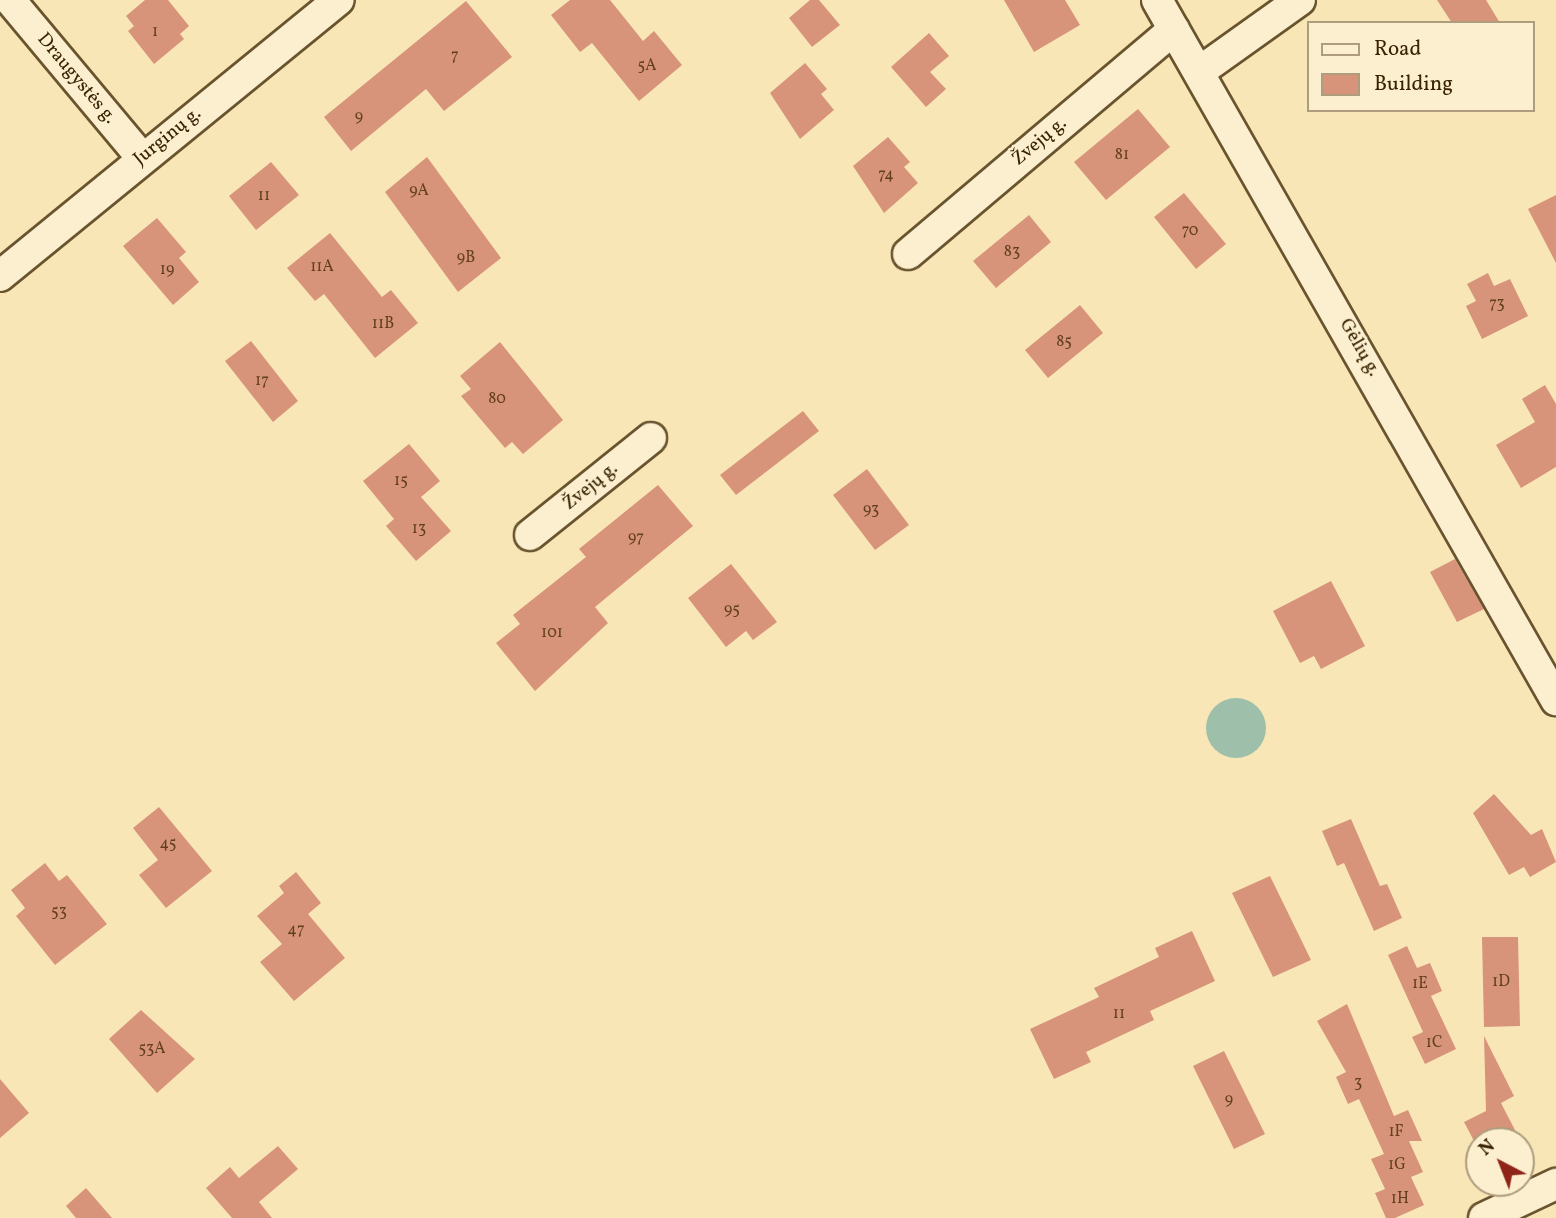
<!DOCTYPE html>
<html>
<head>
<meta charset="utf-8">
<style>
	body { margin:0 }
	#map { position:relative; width:1556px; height:1218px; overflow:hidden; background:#f9e6b6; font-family:Vollkorn,serif }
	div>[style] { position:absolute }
	.water>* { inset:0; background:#9ec0aa }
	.round { border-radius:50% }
	.building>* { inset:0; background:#d8947a }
	.roads { filter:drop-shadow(2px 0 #69542e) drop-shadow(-2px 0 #69542e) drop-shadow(0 2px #69542e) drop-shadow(0 -2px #69542e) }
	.minor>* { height:30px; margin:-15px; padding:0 15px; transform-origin:15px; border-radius:15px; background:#fbefd0 }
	span { translate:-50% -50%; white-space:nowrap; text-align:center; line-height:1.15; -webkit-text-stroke:5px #fbefd0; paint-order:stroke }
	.number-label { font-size:16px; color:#613f1f }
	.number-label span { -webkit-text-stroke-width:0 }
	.street-label { font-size:19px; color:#392301 }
	.legend { position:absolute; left:1307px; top:21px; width:228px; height:91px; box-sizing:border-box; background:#fbefd0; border:2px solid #ad9d7d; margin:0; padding:9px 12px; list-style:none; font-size:21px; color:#392301 }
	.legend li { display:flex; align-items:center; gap:14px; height:35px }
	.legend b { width:35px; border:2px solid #ad9d7d }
	.north { position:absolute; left:1465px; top:1127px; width:70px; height:70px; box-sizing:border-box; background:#fbefd0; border:2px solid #ad9d7d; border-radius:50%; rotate:318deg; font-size:19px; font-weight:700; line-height:28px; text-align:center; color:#392301 }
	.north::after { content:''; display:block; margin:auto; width:24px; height:32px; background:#8f2418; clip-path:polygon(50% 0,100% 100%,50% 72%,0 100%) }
</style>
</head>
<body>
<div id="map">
	<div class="water">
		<i class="round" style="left:1206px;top:698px;width:60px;height:60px"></i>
	</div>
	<div class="building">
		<i style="clip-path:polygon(145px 0,168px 0,189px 26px,180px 34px,184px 39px,154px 64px,128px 31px,134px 26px,126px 16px)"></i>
		<i style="clip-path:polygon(570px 0,610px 0,643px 41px,654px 31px,682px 65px,639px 101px,592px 43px,580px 52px,551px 15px)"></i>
		<i style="clip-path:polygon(810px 0,819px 0,840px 25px,812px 47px,789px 18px)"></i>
		<i style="clip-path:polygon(1004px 0,1065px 0,1080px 25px,1034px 52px)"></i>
		<i style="clip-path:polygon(1437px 0,1486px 0,1500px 23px,1452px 23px)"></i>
		<i style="clip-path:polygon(466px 1px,512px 57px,444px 111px,426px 89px,351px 151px,324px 117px)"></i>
		<i style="clip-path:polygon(929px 33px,949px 56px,930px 72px,946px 89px,926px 107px,891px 67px)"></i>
		<i style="clip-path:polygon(805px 63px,827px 89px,821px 94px,834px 110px,800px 139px,770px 93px)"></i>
		<i style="clip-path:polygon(1138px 109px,1170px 147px,1106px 200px,1074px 162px)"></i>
		<i style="clip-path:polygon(888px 137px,910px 162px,904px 167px,918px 183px,884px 213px,853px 166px)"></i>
		<i style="clip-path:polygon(427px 157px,501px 258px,458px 292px,385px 192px)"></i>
		<i style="clip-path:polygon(271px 162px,299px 195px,256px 230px,229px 196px)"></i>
		<i style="clip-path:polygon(1184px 193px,1226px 244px,1196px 269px,1154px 217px)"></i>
		<i style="clip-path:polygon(1556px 195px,1556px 263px,1528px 209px)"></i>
		<i style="clip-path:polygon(1029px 215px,1051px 242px,996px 288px,973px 261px)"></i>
		<i style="clip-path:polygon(157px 218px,186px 252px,179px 258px,199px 282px,173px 305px,123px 246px)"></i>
		<i style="clip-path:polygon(330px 233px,382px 297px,391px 290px,418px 323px,375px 358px,324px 294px,315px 301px,287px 268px)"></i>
		<i style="clip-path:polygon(1488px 273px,1494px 286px,1510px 279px,1528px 316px,1482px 339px,1466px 306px,1476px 301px,1467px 284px)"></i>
		<i style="clip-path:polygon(1080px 305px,1103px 333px,1048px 378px,1025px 350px)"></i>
		<i style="clip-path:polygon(251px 341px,298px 401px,273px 422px,225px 361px)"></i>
		<i style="clip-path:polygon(500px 342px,563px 420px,523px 454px,512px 442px,505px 448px,461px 396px,471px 389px,460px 376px)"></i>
		<i style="clip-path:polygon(1545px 385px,1556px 404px,1556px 467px,1521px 488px,1496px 445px,1535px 422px,1522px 399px)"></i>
		<i style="clip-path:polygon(803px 411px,819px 431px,736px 495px,720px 475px)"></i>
		<i style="clip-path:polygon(409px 444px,440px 481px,421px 497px,451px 531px,416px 561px,386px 526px,394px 519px,363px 481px)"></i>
		<i style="clip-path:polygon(867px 469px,909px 525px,875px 550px,833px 495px)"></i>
		<i style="clip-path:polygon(658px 485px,693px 526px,595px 607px,608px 623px,535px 691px,496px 643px,520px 624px,513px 615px,586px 557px,579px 549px)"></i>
		<i style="clip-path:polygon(1455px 559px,1484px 609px,1457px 622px,1430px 572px)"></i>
		<i style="clip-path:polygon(731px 564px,777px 622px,753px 640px,746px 631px,726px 647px,688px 598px)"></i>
		<i style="clip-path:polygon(1331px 581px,1365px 646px,1321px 669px,1314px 656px,1300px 663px,1273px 611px)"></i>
		<i style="clip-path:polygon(1494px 794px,1531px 835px,1542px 829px,1556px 862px,1530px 877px,1524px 867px,1509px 875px,1473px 813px)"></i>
		<i style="clip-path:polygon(159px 807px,212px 871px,166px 908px,139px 875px,158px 860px,133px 828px)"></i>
		<i style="clip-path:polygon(1351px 819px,1380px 886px,1387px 884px,1402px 918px,1374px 931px,1344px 863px,1337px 866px,1322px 831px)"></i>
		<i style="clip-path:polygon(45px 863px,59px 881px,67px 875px,107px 924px,55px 965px,16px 916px,25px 908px,11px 890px)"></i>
		<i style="clip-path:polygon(296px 872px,321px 903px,308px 914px,345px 958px,294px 1001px,260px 962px,282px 944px,257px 916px,284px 893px,279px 886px)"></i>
		<i style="clip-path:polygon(1270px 876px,1311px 960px,1273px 977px,1232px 893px)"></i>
		<i style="clip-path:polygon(1192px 931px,1215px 981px,1150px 1011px,1154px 1020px,1086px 1052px,1091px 1062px,1054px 1079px,1030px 1029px,1099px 997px,1094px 988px,1159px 957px,1155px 948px)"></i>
		<i style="clip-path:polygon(1482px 937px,1518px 937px,1520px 1026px,1484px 1027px)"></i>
		<i style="clip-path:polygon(1407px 946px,1417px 968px,1430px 963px,1442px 991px,1431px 996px,1456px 1049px,1425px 1064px,1412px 1037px,1423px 1032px,1388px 955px)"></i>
		<i style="clip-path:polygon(1347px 1004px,1394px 1116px,1408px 1110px,1422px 1141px,1409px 1141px,1423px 1172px,1411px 1177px,1424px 1205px,1395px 1218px,1386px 1218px,1375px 1193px,1385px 1189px,1371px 1159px,1384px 1154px,1359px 1099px,1348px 1104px,1336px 1077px,1346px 1072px,1317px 1021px)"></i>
		<i style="clip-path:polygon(141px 1010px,195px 1059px,157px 1093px,109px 1039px)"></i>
		<i style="clip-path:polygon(1484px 1036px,1514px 1096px,1501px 1103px,1515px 1130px,1500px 1141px,1474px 1141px,1464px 1122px,1486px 1111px)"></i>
		<i style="clip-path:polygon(1224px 1051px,1265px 1134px,1234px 1149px,1193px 1066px)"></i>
		<i style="clip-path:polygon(0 1079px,29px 1113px,0 1138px)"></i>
		<i style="clip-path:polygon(278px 1146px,298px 1169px,259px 1202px,272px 1218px,232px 1218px,206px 1188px,230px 1167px,239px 1178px)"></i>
		<i style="clip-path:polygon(86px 1188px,112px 1218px,76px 1218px,66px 1206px)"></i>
	</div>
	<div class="roads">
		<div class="minor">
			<i style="left:10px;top:0;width:206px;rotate:50.1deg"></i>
			<i style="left:1157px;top:0;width:806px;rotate:60.32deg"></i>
			<i style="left:1199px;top:72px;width:124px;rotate:-35.5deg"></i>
			<i style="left:908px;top:254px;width:348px;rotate:-40.2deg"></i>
			<i style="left:0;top:276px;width:437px;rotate:-39.2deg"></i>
			<i style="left:530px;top:535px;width:155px;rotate:-38.7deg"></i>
			<i style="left:1484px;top:1218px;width:80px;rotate:-25.3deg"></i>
		</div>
	</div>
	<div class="number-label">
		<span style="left:155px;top:32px">1</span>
		<span style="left:455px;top:56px">7</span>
		<span style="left:647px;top:66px">5A</span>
		<span style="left:359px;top:117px">9</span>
		<span style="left:1122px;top:155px">81</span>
		<span style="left:886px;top:175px">74</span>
		<span style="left:419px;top:191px">9A</span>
		<span style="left:264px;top:196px">11</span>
		<span style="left:1190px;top:231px">70</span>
		<span style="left:1012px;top:252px">83</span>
		<span style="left:466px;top:258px">9B</span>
		<span style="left:322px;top:267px">11A</span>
		<span style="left:167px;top:270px">19</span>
		<span style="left:1497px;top:304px">73</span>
		<span style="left:383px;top:324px">11B</span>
		<span style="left:1064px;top:342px">85</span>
		<span style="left:262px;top:381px">17</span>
		<span style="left:497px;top:399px">80</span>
		<span style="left:401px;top:481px">15</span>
		<span style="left:871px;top:510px">93</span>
		<span style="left:419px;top:529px">13</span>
		<span style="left:636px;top:538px">97</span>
		<span style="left:732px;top:610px">95</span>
		<span style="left:552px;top:633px">101</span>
		<span style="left:168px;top:844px">45</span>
		<span style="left:59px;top:912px">53</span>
		<span style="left:296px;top:930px">47</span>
		<span style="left:1501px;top:982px">1D</span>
		<span style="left:1420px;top:984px">1E</span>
		<span style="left:1119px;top:1014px">11</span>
		<span style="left:1434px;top:1043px">1C</span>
		<span style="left:152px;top:1049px">53A</span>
		<span style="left:1358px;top:1083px">3</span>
		<span style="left:1229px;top:1100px">9</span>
		<span style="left:1396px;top:1132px">1F</span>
		<span style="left:1397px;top:1165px">1G</span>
		<span style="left:1400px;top:1199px">1H</span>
	</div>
	<div class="street-label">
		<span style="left:76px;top:79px;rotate:50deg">Draugystės g.</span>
		<span style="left:168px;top:137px;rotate:-39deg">Jurginų g.</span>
		<span style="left:1040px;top:142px;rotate:-40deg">Žvejų g.</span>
		<span style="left:1359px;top:348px;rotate:60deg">Gėlių g.</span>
		<span style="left:591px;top:487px;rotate:-39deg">Žvejų g.</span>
	</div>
	<ul class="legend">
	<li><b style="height:9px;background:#fbefd0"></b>Road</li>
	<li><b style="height:19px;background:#d8947a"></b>Building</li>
	</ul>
	<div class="north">N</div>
</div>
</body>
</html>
